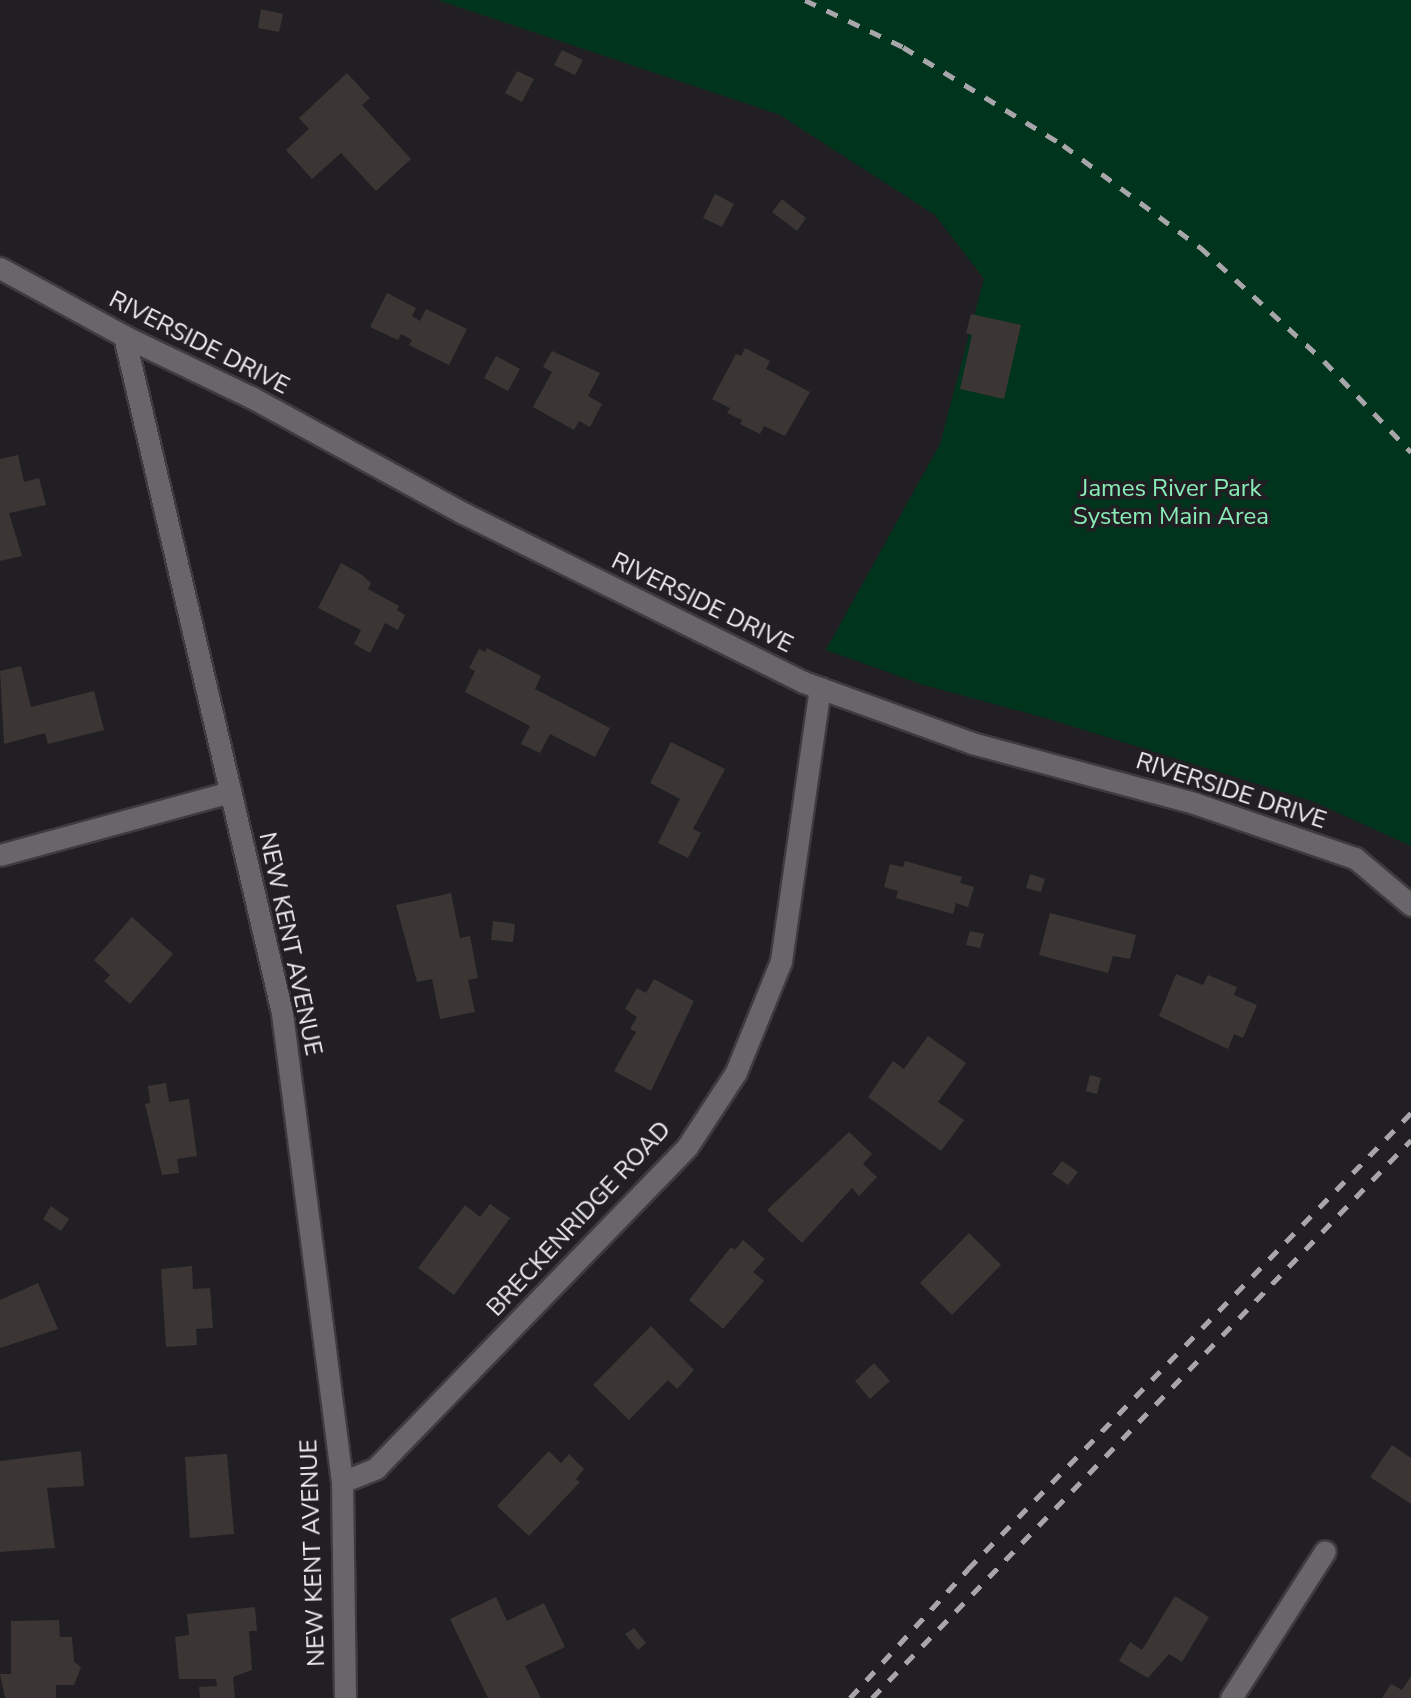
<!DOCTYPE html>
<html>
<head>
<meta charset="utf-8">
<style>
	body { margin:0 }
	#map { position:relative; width:1411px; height:1698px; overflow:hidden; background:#211f23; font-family:"Nunito Sans",sans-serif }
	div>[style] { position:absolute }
	.green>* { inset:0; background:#00341d }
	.building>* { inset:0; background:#3b3634 }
	.roads { filter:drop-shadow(2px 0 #3d3b3e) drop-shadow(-2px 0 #3d3b3e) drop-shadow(0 2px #3d3b3e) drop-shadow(0 -2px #3d3b3e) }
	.street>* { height:21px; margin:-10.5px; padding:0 10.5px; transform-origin:10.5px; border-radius:10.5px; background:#68666a }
	.secondary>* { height:21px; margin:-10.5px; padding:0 10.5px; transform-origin:10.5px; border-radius:10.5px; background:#68666a }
	.rail>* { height:5px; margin-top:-2.5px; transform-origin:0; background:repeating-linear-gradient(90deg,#a8a6aa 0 12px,transparent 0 24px) }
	span { translate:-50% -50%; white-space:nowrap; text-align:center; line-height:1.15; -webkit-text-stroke:7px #211f23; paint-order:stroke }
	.street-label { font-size:24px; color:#f0eef1 }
	.park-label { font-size:24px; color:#89edb7 }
</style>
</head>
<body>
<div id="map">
	<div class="green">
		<i style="clip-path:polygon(438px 0,1411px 0,1411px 846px,1312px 801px,1049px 719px,924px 685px,826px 650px,940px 444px,984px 279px,935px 215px,780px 115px)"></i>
	</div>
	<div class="building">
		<i style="clip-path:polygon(261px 9px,283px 14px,279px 32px,258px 28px)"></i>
		<i style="clip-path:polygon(562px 50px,583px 60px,575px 75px,554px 65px)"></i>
		<i style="clip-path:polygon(517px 71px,534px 79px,522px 102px,505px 93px)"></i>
		<i style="clip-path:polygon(347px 73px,370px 98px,362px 105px,411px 159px,376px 191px,341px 153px,312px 179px,286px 150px,309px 129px,299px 118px)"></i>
		<i style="clip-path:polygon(715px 194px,734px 204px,722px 227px,703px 218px)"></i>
		<i style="clip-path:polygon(782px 199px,806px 218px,797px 231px,772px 212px)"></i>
		<i style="clip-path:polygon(387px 293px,416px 308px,412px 316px,420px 321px,426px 309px,467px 329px,449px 365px,409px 345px,412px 340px,401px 334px,398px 340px,370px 327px)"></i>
		<i style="clip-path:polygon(971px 314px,1021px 325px,1004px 399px,960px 389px,972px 335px,966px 333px)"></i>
		<i style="clip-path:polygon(745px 348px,770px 361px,766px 369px,810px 392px,785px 436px,764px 426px,760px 434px,740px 424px,742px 420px,727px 413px,730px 408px,712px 399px,736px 354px,741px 356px)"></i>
		<i style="clip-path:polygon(552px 351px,600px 373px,588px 396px,602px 404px,590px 427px,579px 421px,574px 430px,533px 407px,552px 372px,543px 367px)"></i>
		<i style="clip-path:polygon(496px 356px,520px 369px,508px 391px,484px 378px)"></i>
		<i style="clip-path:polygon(18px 455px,24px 482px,39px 478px,46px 505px,9px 513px,22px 556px,0 561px,0 459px)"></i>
		<i style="clip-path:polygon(341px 563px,361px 574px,371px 583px,368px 589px,399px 606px,397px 610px,405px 615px,398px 630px,385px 623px,370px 653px,354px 644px,361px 630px,318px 608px)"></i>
		<i style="clip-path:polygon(487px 648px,541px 676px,535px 689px,610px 728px,595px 757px,550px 734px,540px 753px,521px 744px,530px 726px,465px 692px,475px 671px,469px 668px,479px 649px,485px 652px)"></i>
		<i style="clip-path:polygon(21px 666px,31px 707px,94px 691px,104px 730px,48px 744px,45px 733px,4px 744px,0 671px)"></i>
		<i style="clip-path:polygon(671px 742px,725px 769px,693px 829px,701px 833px,688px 858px,658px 843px,680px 799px,650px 783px)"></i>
		<i style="clip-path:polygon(905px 861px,962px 877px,960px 883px,974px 887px,968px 907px,956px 903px,953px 914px,896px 898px,898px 891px,884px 887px,890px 864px,903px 867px)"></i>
		<i style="clip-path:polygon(1030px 874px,1045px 879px,1041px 892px,1026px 888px)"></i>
		<i style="clip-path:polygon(451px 893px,460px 938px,470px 936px,478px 978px,468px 980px,475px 1012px,440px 1019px,432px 979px,417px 982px,396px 905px)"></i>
		<i style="clip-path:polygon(1050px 913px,1136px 935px,1130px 959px,1113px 956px,1108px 973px,1039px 955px)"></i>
		<i style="clip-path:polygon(132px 917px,173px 954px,130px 1004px,104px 981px,110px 975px,94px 960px)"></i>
		<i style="clip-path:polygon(493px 921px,515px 924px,513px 942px,491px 940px)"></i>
		<i style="clip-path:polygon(970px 931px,984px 934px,980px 948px,966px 945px)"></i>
		<i style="clip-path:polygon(1176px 974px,1203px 985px,1208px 975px,1237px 987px,1234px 995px,1257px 1005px,1243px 1038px,1234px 1034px,1228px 1049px,1159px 1016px)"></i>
		<i style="clip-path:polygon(654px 979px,694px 1001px,651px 1091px,614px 1071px,636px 1032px,630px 1029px,637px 1017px,625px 1009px,637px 988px,646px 993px)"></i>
		<i style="clip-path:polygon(928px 1036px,966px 1063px,938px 1102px,964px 1120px,941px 1151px,868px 1097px,893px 1061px,904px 1069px)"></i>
		<i style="clip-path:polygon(1090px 1075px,1101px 1078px,1097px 1094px,1086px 1091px)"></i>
		<i style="clip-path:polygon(166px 1083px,169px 1102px,189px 1099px,197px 1156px,177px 1159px,179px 1173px,162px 1175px,145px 1104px,150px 1103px,148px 1086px)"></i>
		<i style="clip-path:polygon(849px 1132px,872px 1154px,863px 1164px,877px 1177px,859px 1196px,852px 1188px,802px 1243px,767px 1210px)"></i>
		<i style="clip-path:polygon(1062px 1161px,1078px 1172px,1068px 1185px,1052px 1174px)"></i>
		<i style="clip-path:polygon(490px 1204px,510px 1218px,454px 1295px,418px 1268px,465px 1205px,480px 1217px)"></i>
		<i style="clip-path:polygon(51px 1206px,69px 1219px,61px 1231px,43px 1219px)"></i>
		<i style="clip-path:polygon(969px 1233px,1001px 1265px,952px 1315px,920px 1283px)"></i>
		<i style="clip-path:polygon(743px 1240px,765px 1259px,753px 1272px,764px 1281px,723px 1329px,689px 1300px,731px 1247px,735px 1250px)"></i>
		<i style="clip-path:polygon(192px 1266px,193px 1289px,210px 1288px,213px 1328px,196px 1329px,197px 1345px,166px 1347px,161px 1269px)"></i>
		<i style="clip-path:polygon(38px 1283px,58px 1329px,0 1348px,0 1300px)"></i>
		<i style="clip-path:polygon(651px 1326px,694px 1370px,677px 1389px,668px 1380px,629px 1420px,593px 1385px)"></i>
		<i style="clip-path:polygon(874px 1363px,890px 1381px,870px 1399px,855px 1381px)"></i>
		<i style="clip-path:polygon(1392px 1445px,1411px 1458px,1411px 1504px,1370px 1477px)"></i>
		<i style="clip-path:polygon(81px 1451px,84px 1486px,47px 1488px,55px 1548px,0 1552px,0 1461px)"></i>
		<i style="clip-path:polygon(549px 1451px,561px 1463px,569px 1454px,584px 1469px,576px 1479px,580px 1482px,529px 1536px,497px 1506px)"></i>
		<i style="clip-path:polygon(227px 1454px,234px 1534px,190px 1538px,185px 1457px)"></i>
		<i style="clip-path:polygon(1175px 1596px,1209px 1617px,1182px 1662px,1169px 1654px,1148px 1678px,1119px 1661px,1130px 1642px,1142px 1650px)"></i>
		<i style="clip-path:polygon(496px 1597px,507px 1621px,544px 1603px,565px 1647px,525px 1666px,541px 1698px,488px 1698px,450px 1619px)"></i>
		<i style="clip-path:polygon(255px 1607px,257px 1631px,249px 1631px,252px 1670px,233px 1677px,235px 1698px,200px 1698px,199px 1687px,217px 1686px,216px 1679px,179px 1679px,175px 1637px,189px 1635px,187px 1614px)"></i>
		<i style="clip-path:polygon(59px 1620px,60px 1637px,72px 1637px,74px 1662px,81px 1667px,74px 1685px,56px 1685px,56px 1698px,5px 1698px,0 1674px,11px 1674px,11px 1621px)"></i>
		<i style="clip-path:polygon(634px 1628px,646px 1643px,638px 1650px,625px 1634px)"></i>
		<i style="clip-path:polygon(1411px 1676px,1411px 1698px,1382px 1698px,1391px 1684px,1402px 1690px)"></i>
	</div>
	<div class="roads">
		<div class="street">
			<i style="left:124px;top:336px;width:695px;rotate:76.86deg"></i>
			<i style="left:282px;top:1013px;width:473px;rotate:82.7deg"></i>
			<i style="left:342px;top:1482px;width:216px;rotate:89.2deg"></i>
			<i style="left:0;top:855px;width:239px;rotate:-15.3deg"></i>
			<i style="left:342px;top:1482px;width:37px;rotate:-22deg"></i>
			<i style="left:376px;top:1468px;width:447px;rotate:-45.9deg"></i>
			<i style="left:687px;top:1147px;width:90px;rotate:-56.8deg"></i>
			<i style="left:736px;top:1072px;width:120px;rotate:-67.9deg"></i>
			<i style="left:781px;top:961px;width:276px;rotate:-81.9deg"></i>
			<i style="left:1231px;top:1698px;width:174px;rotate:-57.4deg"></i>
		</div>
		<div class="secondary">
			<i style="left:0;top:268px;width:141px;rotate:28.7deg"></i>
			<i style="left:124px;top:336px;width:141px;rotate:25.7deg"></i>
			<i style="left:251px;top:397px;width:242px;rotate:28.7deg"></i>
			<i style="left:463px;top:513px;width:380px;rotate:26.4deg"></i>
			<i style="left:803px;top:682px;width:180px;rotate:19.8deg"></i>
			<i style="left:972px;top:743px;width:230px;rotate:15.1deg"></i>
			<i style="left:1194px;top:803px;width:170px;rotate:18.9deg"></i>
			<i style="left:1355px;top:858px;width:73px;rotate:40deg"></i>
		</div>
	</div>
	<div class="rail">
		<i style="left:805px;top:0;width:109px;rotate:25.6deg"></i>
		<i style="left:903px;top:47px;width:188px;rotate:31.5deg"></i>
		<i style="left:1063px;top:145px;width:171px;rotate:36.7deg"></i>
		<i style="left:1200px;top:247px;width:168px;rotate:42.6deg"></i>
		<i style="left:1324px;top:361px;width:126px;rotate:46.3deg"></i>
		<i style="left:850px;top:1698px;width:175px;rotate:-47.5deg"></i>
		<i style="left:968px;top:1569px;width:636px;rotate:-45.83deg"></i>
		<i style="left:872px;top:1698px;width:776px;rotate:-45.99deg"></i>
	</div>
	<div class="street-label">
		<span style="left:199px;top:343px;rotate:27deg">RIVERSIDE DRIVE</span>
		<span style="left:702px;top:603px;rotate:26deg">RIVERSIDE DRIVE</span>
		<span style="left:1231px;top:791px;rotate:18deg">RIVERSIDE DRIVE</span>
		<span style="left:290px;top:944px;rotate:78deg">NEW KENT AVENUE</span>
		<span style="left:579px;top:1219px;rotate:-47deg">BRECKENRIDGE ROAD</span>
		<span style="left:313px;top:1553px;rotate:-92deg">NEW KENT AVENUE</span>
	</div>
	<div class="park-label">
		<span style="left:1171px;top:503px">James River Park<br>System Main Area</span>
	</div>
</div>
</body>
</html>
